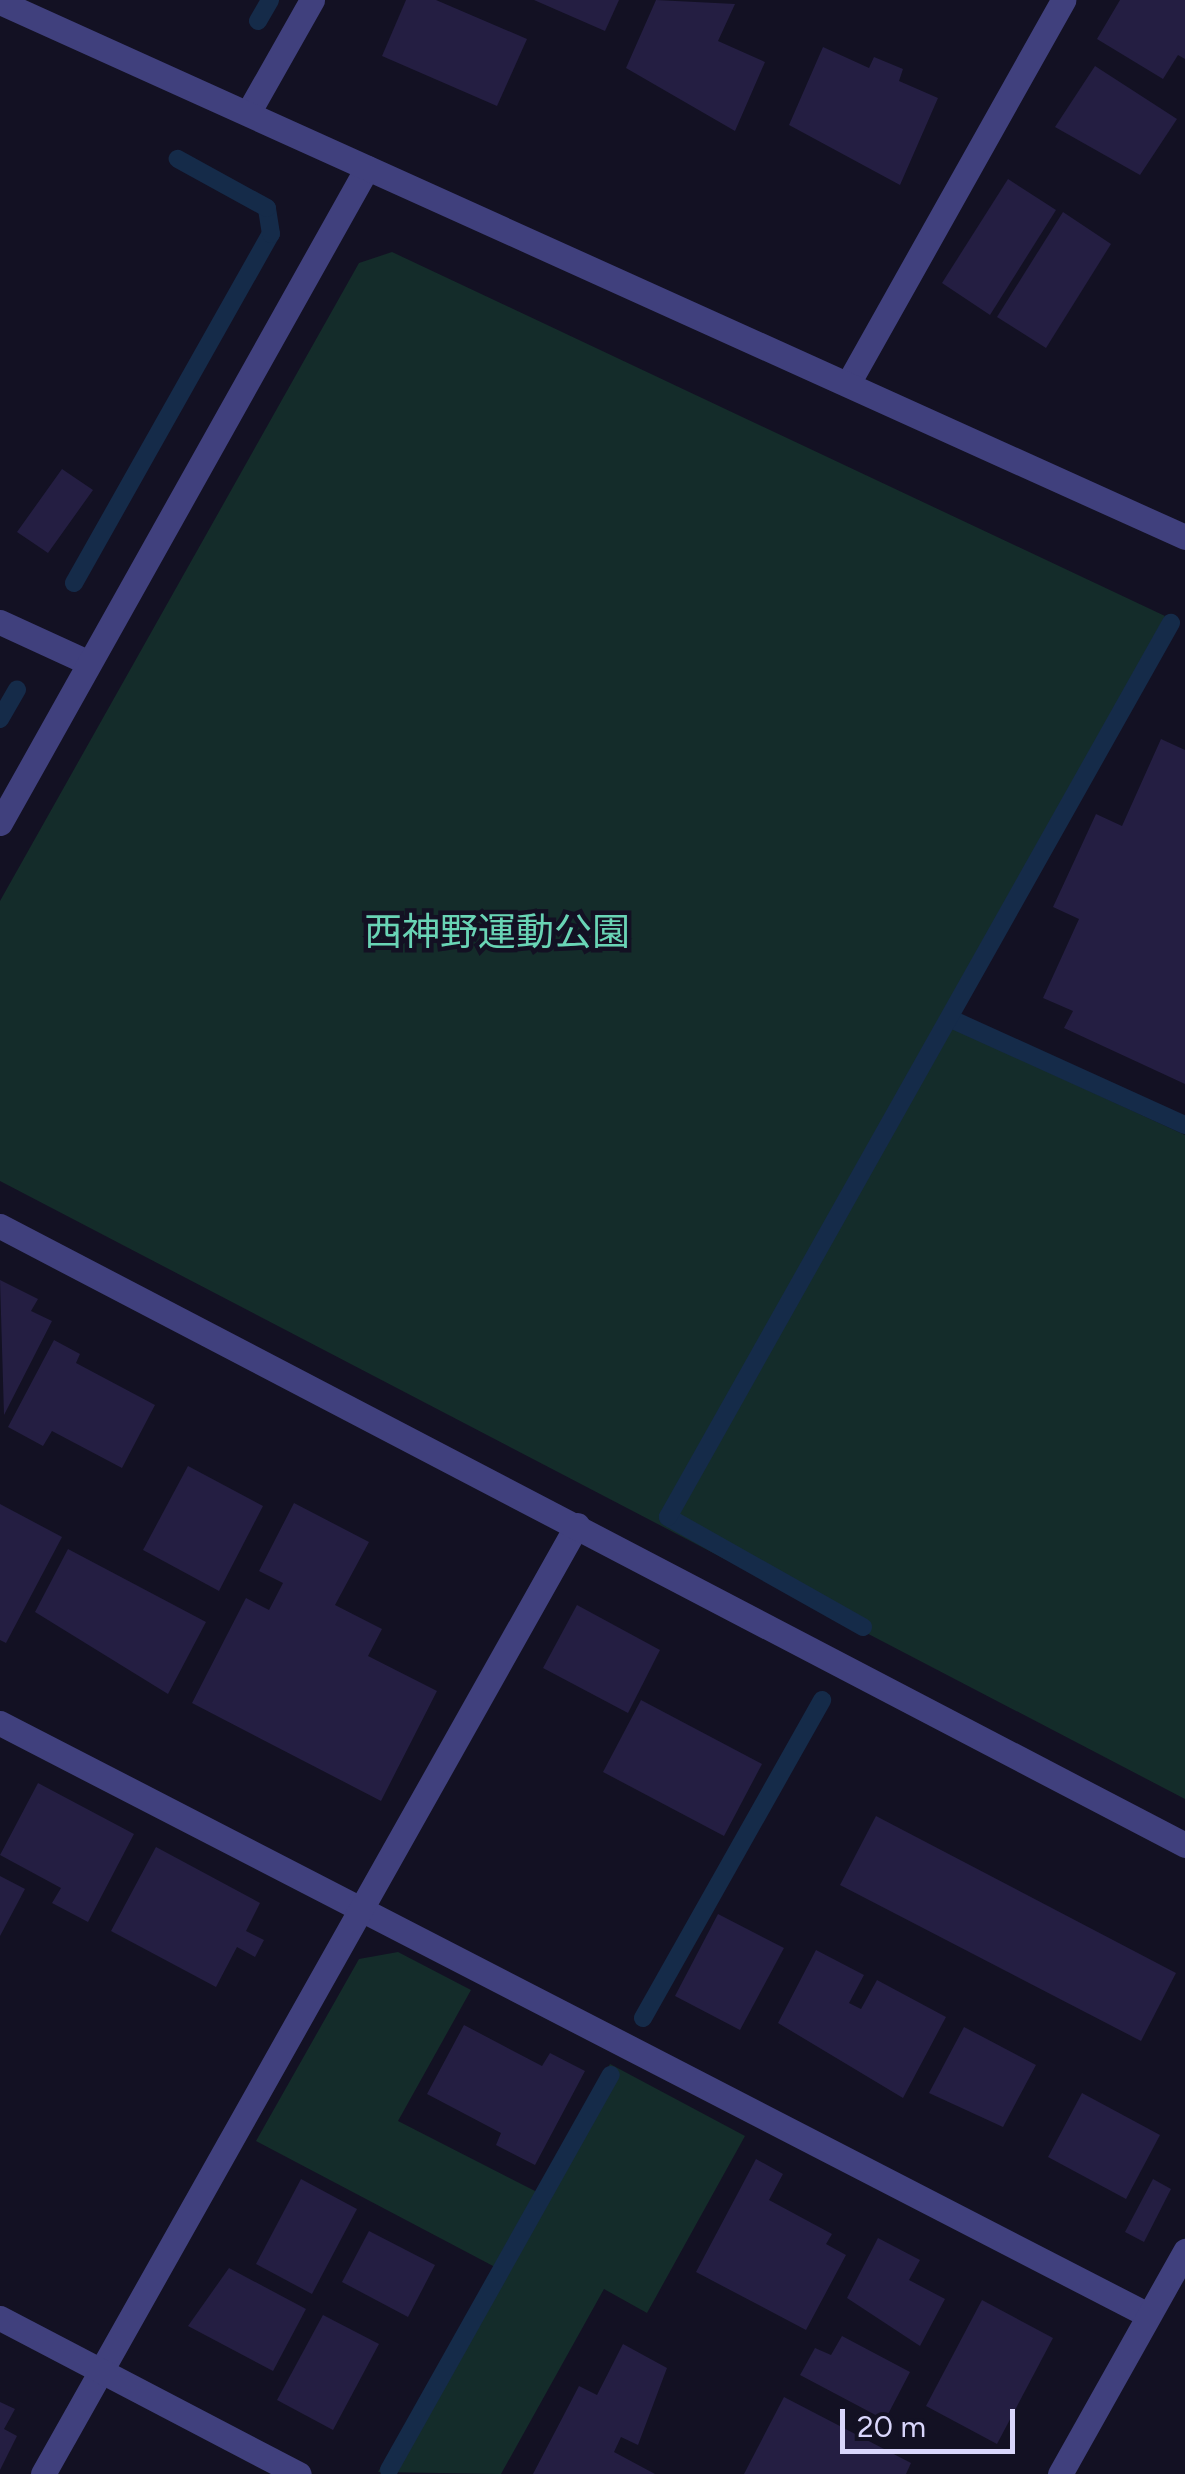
<!DOCTYPE html>
<html>
<head>
<meta charset="utf-8">
<style>
	body { margin:0 }
	#map { position:relative; width:1185px; height:2474px; overflow:hidden; background:#131123; font-family:Figtree,"Noto Sans JP",sans-serif }
	div>[style] { position:absolute }
	.green>* { inset:0; background:#142c2a }
	.stream>* { height:18px; margin:-9px; padding:0 9px; transform-origin:9px; border-radius:9px; background:#152b49 }
	.building>* { inset:0; background:#241e42 }
	.minor>* { height:25px; margin:-12.5px; padding:0 12.5px; transform-origin:12.5px; border-radius:12.5px; background:#40407d }
	.tertiary>* { height:25px; margin:-12.5px; padding:0 12.5px; transform-origin:12.5px; border-radius:12.5px; background:#40407d }
	span { translate:-50% -50%; white-space:nowrap; text-align:center; line-height:1.15; -webkit-text-stroke:9px #131123; paint-order:stroke }
	.park-label { font-size:38px; color:#69d4b5 }
	.scale { position:absolute; left:840px; top:2409px; width:175px; height:45px; box-sizing:border-box; border:5px solid #d9d6fb; border-top:0; padding-left:12px; font-size:30px; line-height:35px; white-space:nowrap; color:#d9d6fb; -webkit-text-stroke:8px #131123; paint-order:stroke }
</style>
</head>
<body>
<div id="map">
	<div class="green">
		<i style="clip-path:polygon(392px 252px,1165px 616px,939px 1022px,1185px 1135px,1185px 1799px,0 1181px,0 901px,359px 263px)"></i>
		<i style="clip-path:polygon(398px 1952px,471px 1990px,398px 2121px,537px 2192px,610px 2064px,745px 2136px,647px 2313px,604px 2289px,501px 2474px,378px 2472px,495px 2267px,256px 2141px,359px 1959px)"></i>
	</div>
	<div class="stream">
		<i style="left:258px;top:21px;width:24px;rotate:-60deg"></i>
		<i style="left:74px;top:583px;width:401px;rotate:-60.6deg"></i>
		<i style="left:271px;top:234px;width:26px;rotate:-99deg"></i>
		<i style="left:267px;top:208px;width:102px;rotate:-151.2deg"></i>
		<i style="left:0;top:719px;width:34px;rotate:-60deg"></i>
		<i style="left:951px;top:1019px;width:257px;rotate:24.4deg"></i>
		<i style="left:863px;top:1627px;width:224px;rotate:-150.6deg"></i>
		<i style="left:668px;top:1517px;width:1026px;rotate:-60.64deg"></i>
		<i style="left:643px;top:2018px;width:365px;rotate:-60.6deg"></i>
		<i style="left:389px;top:2470px;width:453px;rotate:-60.7deg"></i>
	</div>
	<div class="building">
		<i style="clip-path:polygon(406px 0,436px 0,527px 39px,497px 106px,382px 56px)"></i>
		<i style="clip-path:polygon(534px 0,619px 0,605px 31px)"></i>
		<i style="clip-path:polygon(656px 0,735px 4px,718px 41px,765px 62px,735px 131px,626px 68px)"></i>
		<i style="clip-path:polygon(1120px 0,1185px 0,1185px 59px,1178px 55px,1163px 79px,1097px 39px)"></i>
		<i style="clip-path:polygon(823px 47px,869px 68px,874px 57px,903px 69px,899px 81px,938px 98px,900px 185px,789px 125px)"></i>
		<i style="clip-path:polygon(1095px 66px,1177px 119px,1140px 175px,1055px 127px)"></i>
		<i style="clip-path:polygon(1008px 179px,1056px 210px,990px 315px,942px 283px)"></i>
		<i style="clip-path:polygon(1063px 212px,1111px 244px,1046px 348px,997px 317px)"></i>
		<i style="clip-path:polygon(62px 469px,93px 490px,48px 553px,17px 532px)"></i>
		<i style="clip-path:polygon(1161px 739px,1185px 750px,1185px 1084px,1064px 1028px,1073px 1011px,1043px 998px,1079px 919px,1053px 907px,1096px 814px,1122px 826px)"></i>
		<i style="clip-path:polygon(0 1280px,38px 1299px,31px 1311px,52px 1321px,4px 1415px)"></i>
		<i style="clip-path:polygon(54px 1340px,80px 1354px,76px 1363px,155px 1405px,122px 1468px,52px 1431px,43px 1446px,8px 1427px)"></i>
		<i style="clip-path:polygon(188px 1466px,263px 1506px,219px 1591px,143px 1550px)"></i>
		<i style="clip-path:polygon(294px 1503px,369px 1542px,335px 1605px,382px 1629px,368px 1656px,437px 1691px,381px 1801px,192px 1703px,246px 1598px,269px 1610px,283px 1583px,259px 1571px)"></i>
		<i style="clip-path:polygon(0 1504px,62px 1537px,6px 1643px,0 1640px)"></i>
		<i style="clip-path:polygon(68px 1549px,206px 1622px,168px 1694px,35px 1612px)"></i>
		<i style="clip-path:polygon(577px 1605px,660px 1650px,628px 1713px,543px 1668px)"></i>
		<i style="clip-path:polygon(641px 1700px,762px 1764px,724px 1836px,603px 1772px)"></i>
		<i style="clip-path:polygon(38px 1783px,134px 1834px,88px 1922px,52px 1903px,61px 1888px,0 1855px)"></i>
		<i style="clip-path:polygon(876px 1816px,1176px 1973px,1141px 2041px,840px 1885px)"></i>
		<i style="clip-path:polygon(156px 1847px,260px 1903px,246px 1931px,264px 1940px,255px 1957px,237px 1947px,216px 1987px,111px 1931px)"></i>
		<i style="clip-path:polygon(0 1876px,25px 1889px,0 1936px)"></i>
		<i style="clip-path:polygon(718px 1914px,784px 1948px,740px 2030px,675px 1996px)"></i>
		<i style="clip-path:polygon(816px 1950px,864px 1975px,849px 2003px,861px 2009px,877px 1980px,946px 2017px,903px 2098px,778px 2023px)"></i>
		<i style="clip-path:polygon(464px 2025px,542px 2066px,550px 2053px,585px 2071px,535px 2165px,496px 2145px,501px 2133px,427px 2094px)"></i>
		<i style="clip-path:polygon(964px 2027px,1036px 2065px,1003px 2127px,929px 2093px)"></i>
		<i style="clip-path:polygon(1082px 2093px,1160px 2135px,1126px 2199px,1048px 2157px)"></i>
		<i style="clip-path:polygon(756px 2159px,783px 2174px,769px 2200px,832px 2234px,826px 2244px,846px 2255px,806px 2330px,696px 2272px)"></i>
		<i style="clip-path:polygon(301px 2179px,357px 2209px,312px 2294px,256px 2264px)"></i>
		<i style="clip-path:polygon(1153px 2179px,1171px 2189px,1144px 2242px,1125px 2232px)"></i>
		<i style="clip-path:polygon(369px 2231px,435px 2265px,408px 2317px,342px 2282px)"></i>
		<i style="clip-path:polygon(878px 2238px,920px 2260px,909px 2280px,945px 2299px,920px 2346px,847px 2298px)"></i>
		<i style="clip-path:polygon(229px 2268px,306px 2309px,273px 2371px,188px 2326px)"></i>
		<i style="clip-path:polygon(982px 2300px,1053px 2338px,997px 2444px,926px 2406px)"></i>
		<i style="clip-path:polygon(323px 2315px,379px 2344px,333px 2430px,277px 2400px)"></i>
		<i style="clip-path:polygon(842px 2336px,910px 2372px,885px 2420px,800px 2375px,815px 2348px,831px 2355px)"></i>
		<i style="clip-path:polygon(623px 2344px,667px 2368px,638px 2445px,621px 2437px,614px 2452px,655px 2474px,533px 2474px,579px 2386px,597px 2395px)"></i>
		<i style="clip-path:polygon(784px 2397px,911px 2463px,906px 2474px,744px 2474px)"></i>
		<i style="clip-path:polygon(0 2402px,15px 2409px,4px 2429px,17px 2436px,0 2470px)"></i>
	</div>
	<div class="minor">
		<i style="left:248px;top:113px;width:130px;rotate:-60.5deg"></i>
		<i style="left:850px;top:380px;width:436px;rotate:-60.7deg"></i>
		<i style="left:0;top:622px;width:98px;rotate:24.7deg"></i>
		<i style="left:0;top:823px;width:751px;rotate:-60.74deg"></i>
		<i style="left:0;top:1723px;width:1292px;rotate:27.28deg"></i>
		<i style="left:43px;top:2474px;width:1089px;rotate:-60.63deg"></i>
	</div>
	<div class="tertiary">
		<i style="left:0;top:2px;width:1300px;rotate:24.3deg"></i>
		<i style="left:0;top:1226px;width:1337px;rotate:27.58deg"></i>
		<i style="left:0;top:2318px;width:337px;rotate:27.6deg"></i>
		<i style="left:1060px;top:2474px;width:256px;rotate:-60.7deg"></i>
	</div>
	<div class="park-label">
		<span style="left:497px;top:933px">西神野運動公園</span>
	</div>
	<div class="scale">20 m</div>
</div>
</body>
</html>
